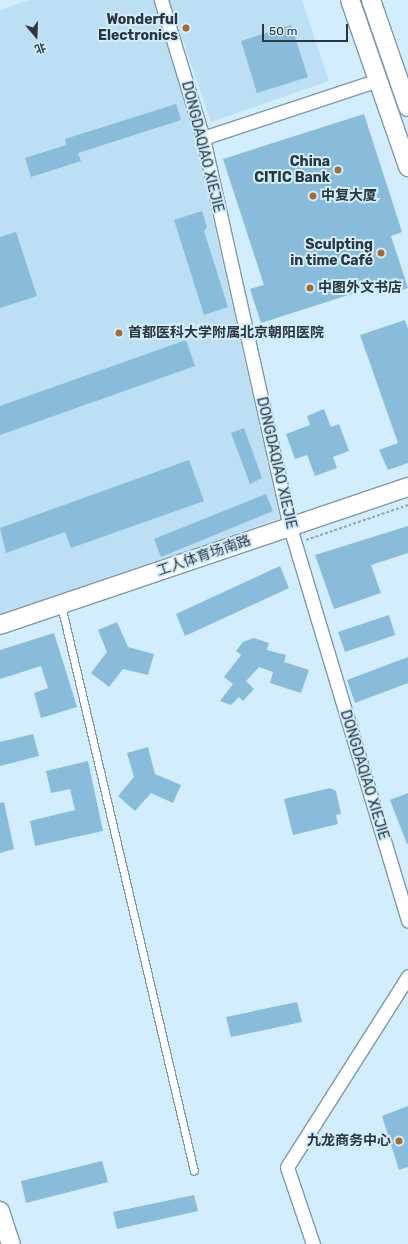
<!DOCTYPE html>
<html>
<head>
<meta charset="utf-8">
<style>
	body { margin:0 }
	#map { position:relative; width:408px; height:1244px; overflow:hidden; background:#d1edfe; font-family:Rubik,"Noto Sans SC",sans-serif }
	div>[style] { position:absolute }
	.built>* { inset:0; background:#bddff3 }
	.building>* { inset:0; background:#88bcda }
	.path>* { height:2px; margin-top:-1px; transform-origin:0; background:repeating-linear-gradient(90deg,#92a8b5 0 3px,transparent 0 5px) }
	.roads { filter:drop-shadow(1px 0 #7f99a8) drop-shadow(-1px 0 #7f99a8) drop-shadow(0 1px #7f99a8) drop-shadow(0 -1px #7f99a8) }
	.lane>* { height:7px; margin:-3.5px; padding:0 3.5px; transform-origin:3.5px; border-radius:3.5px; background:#fff }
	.street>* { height:13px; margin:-6.5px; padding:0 6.5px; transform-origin:6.5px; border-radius:6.5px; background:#fff }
	.secondary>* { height:18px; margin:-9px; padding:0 9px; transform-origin:9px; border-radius:9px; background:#fff }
	.dots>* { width:11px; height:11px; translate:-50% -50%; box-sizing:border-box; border:2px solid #d1edfe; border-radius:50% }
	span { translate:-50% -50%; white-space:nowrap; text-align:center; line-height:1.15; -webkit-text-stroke:4px #d1edfe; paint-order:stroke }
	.poi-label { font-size:14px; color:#2b363d; font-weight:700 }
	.right { translate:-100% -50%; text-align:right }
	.left { translate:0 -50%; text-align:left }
	.street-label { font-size:14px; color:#2b363d }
	.north { position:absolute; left:16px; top:16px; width:40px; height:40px; -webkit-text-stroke:3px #d1edfe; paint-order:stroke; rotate:161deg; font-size:11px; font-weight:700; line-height:16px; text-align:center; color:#2b363d }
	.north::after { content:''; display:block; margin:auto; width:14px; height:18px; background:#2b363d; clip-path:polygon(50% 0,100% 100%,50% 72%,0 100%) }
	.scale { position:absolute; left:262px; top:24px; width:86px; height:18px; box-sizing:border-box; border:2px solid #2b363d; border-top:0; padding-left:5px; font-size:12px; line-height:14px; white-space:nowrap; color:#2b363d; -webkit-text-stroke:3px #d1edfe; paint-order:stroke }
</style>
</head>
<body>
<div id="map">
	<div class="built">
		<i style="clip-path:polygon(29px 0,159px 0,197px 148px,280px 518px,0 617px,0 10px)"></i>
		<i style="clip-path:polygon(169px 0,302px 0,329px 81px,211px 122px)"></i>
	</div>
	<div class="building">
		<i style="clip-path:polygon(291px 25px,308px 77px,257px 93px,241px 41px)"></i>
		<i style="clip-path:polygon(176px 104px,181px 120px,78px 153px,81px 161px,31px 177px,25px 158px,66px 145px,65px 139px)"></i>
		<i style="clip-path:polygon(364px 114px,402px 232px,391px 236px,408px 288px,390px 294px,386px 283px,261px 323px,250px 289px,264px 285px,223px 159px)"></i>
		<i style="clip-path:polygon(202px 211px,207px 227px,204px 231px,228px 307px,204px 315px,174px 220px)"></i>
		<i style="clip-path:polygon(16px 232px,37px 296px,0 308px,0 237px)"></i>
		<i style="clip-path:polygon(405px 320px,408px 329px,408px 463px,388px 470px,379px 450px,398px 443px,360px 335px)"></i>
		<i style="clip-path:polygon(186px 340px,195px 366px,0 435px,0 406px)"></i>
		<i style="clip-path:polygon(324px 409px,331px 427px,339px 424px,349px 451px,333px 457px,337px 468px,315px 476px,307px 455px,295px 459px,286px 434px,310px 425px,307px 416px)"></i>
		<i style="clip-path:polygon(244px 428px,262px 478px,250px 484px,231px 433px)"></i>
		<i style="clip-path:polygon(189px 460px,204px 501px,71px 548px,65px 532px,6px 553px,0 528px)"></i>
		<i style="clip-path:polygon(266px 494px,273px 511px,161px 557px,154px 539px)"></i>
		<i style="clip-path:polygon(408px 526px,408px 553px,371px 565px,381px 593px,334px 609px,315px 555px)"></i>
		<i style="clip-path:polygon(280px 566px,289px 588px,185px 636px,176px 614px)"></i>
		<i style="clip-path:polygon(389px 615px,395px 635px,345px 652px,338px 632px)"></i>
		<i style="clip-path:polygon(117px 622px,128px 647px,154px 654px,148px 675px,123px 669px,109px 687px,91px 673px,107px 652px,98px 630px)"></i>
		<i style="clip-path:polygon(54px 633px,77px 707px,41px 718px,34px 693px,48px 688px,41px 666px,0 679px,0 650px)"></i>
		<i style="clip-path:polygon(254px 638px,269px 643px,267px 650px,286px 655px,284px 662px,309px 670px,301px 693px,270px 683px,273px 672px,259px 667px,246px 681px,254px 689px,243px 701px,239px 697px,231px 705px,220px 701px,233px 684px,224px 677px,241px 655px,236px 651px,243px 642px)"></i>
		<i style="clip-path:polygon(408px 657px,408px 683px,355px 703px,347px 680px)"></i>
		<i style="clip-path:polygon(33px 734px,39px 756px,0 766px,0 742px)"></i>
		<i style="clip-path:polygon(148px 747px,155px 774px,181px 785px,173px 803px,151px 793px,135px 811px,118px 796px,134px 777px,127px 753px)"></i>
		<i style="clip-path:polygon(88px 761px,103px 831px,35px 846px,30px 821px,75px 810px,70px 789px,51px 793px,46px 771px)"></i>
		<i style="clip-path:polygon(330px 788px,336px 791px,341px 814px,336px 815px,338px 824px,293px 835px,284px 799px)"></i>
		<i style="clip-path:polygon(408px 793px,408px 844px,407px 844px,390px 800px)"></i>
		<i style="clip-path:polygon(4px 802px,14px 849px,0 853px,0 803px)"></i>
		<i style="clip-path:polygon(297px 1002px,302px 1022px,231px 1037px,226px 1017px)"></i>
		<i style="clip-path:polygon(408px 1106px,408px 1167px,399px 1170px,382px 1116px)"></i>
		<i style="clip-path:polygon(102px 1161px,108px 1182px,26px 1203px,21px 1181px)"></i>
		<i style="clip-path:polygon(194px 1195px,198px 1211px,117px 1229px,113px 1212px)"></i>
	</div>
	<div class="path">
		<i style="left:306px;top:540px;width:108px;rotate:-18.9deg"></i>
	</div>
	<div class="roads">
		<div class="lane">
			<i style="left:61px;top:605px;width:581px;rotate:76.78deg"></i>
		</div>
		<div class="street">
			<i style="left:161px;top:0;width:144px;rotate:73.1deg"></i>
			<i style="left:203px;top:138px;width:399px;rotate:77.4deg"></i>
			<i style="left:290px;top:527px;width:411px;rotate:73.3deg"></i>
			<i style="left:203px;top:138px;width:184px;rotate:-18.3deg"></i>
			<i style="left:313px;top:1244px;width:81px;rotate:-108.7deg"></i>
			<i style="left:287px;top:1167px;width:226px;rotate:-57.6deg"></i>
		</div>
		<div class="secondary">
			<i style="left:350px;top:0;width:177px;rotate:70.8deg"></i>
			<i style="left:371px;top:0;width:113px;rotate:70.9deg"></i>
			<i style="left:0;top:625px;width:431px;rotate:-18.7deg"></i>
			<i style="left:0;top:1211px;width:35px;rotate:72deg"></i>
		</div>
	</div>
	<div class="dots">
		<i style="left:186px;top:28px;background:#a86b2e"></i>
		<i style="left:338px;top:170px;background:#a86b2e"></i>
		<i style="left:313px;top:196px;background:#a86b2e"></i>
		<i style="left:381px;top:253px;background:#a86b2e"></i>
		<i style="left:310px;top:288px;background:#a86b2e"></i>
		<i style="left:119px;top:333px;background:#a86b2e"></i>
		<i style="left:399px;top:1141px;background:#a86b2e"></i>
	</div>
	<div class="poi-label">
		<span class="right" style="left:178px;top:28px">Wonderful<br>Electronics</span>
		<span class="right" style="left:330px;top:170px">China<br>CITIC Bank</span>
		<span class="left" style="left:321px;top:196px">中复大厦</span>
		<span class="right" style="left:373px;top:253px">Sculpting<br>in time Café</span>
		<span class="left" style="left:318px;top:288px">中图外文书店</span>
		<span class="left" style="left:128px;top:333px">首都医科大学附属北京朝阳医院</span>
		<span class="right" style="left:391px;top:1141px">九龙商务中心</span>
	</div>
	<div class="street-label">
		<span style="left:202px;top:147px;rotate:76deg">DONGDAQIAO XIEJIE</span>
		<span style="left:276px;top:463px;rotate:77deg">DONGDAQIAO XIEJIE</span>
		<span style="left:204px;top:556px;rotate:-19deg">工人体育场南路</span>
		<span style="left:364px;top:775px;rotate:73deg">DONGDAQIAO XIEJIE</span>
	</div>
	<div class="north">北</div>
	<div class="scale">50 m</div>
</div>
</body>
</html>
